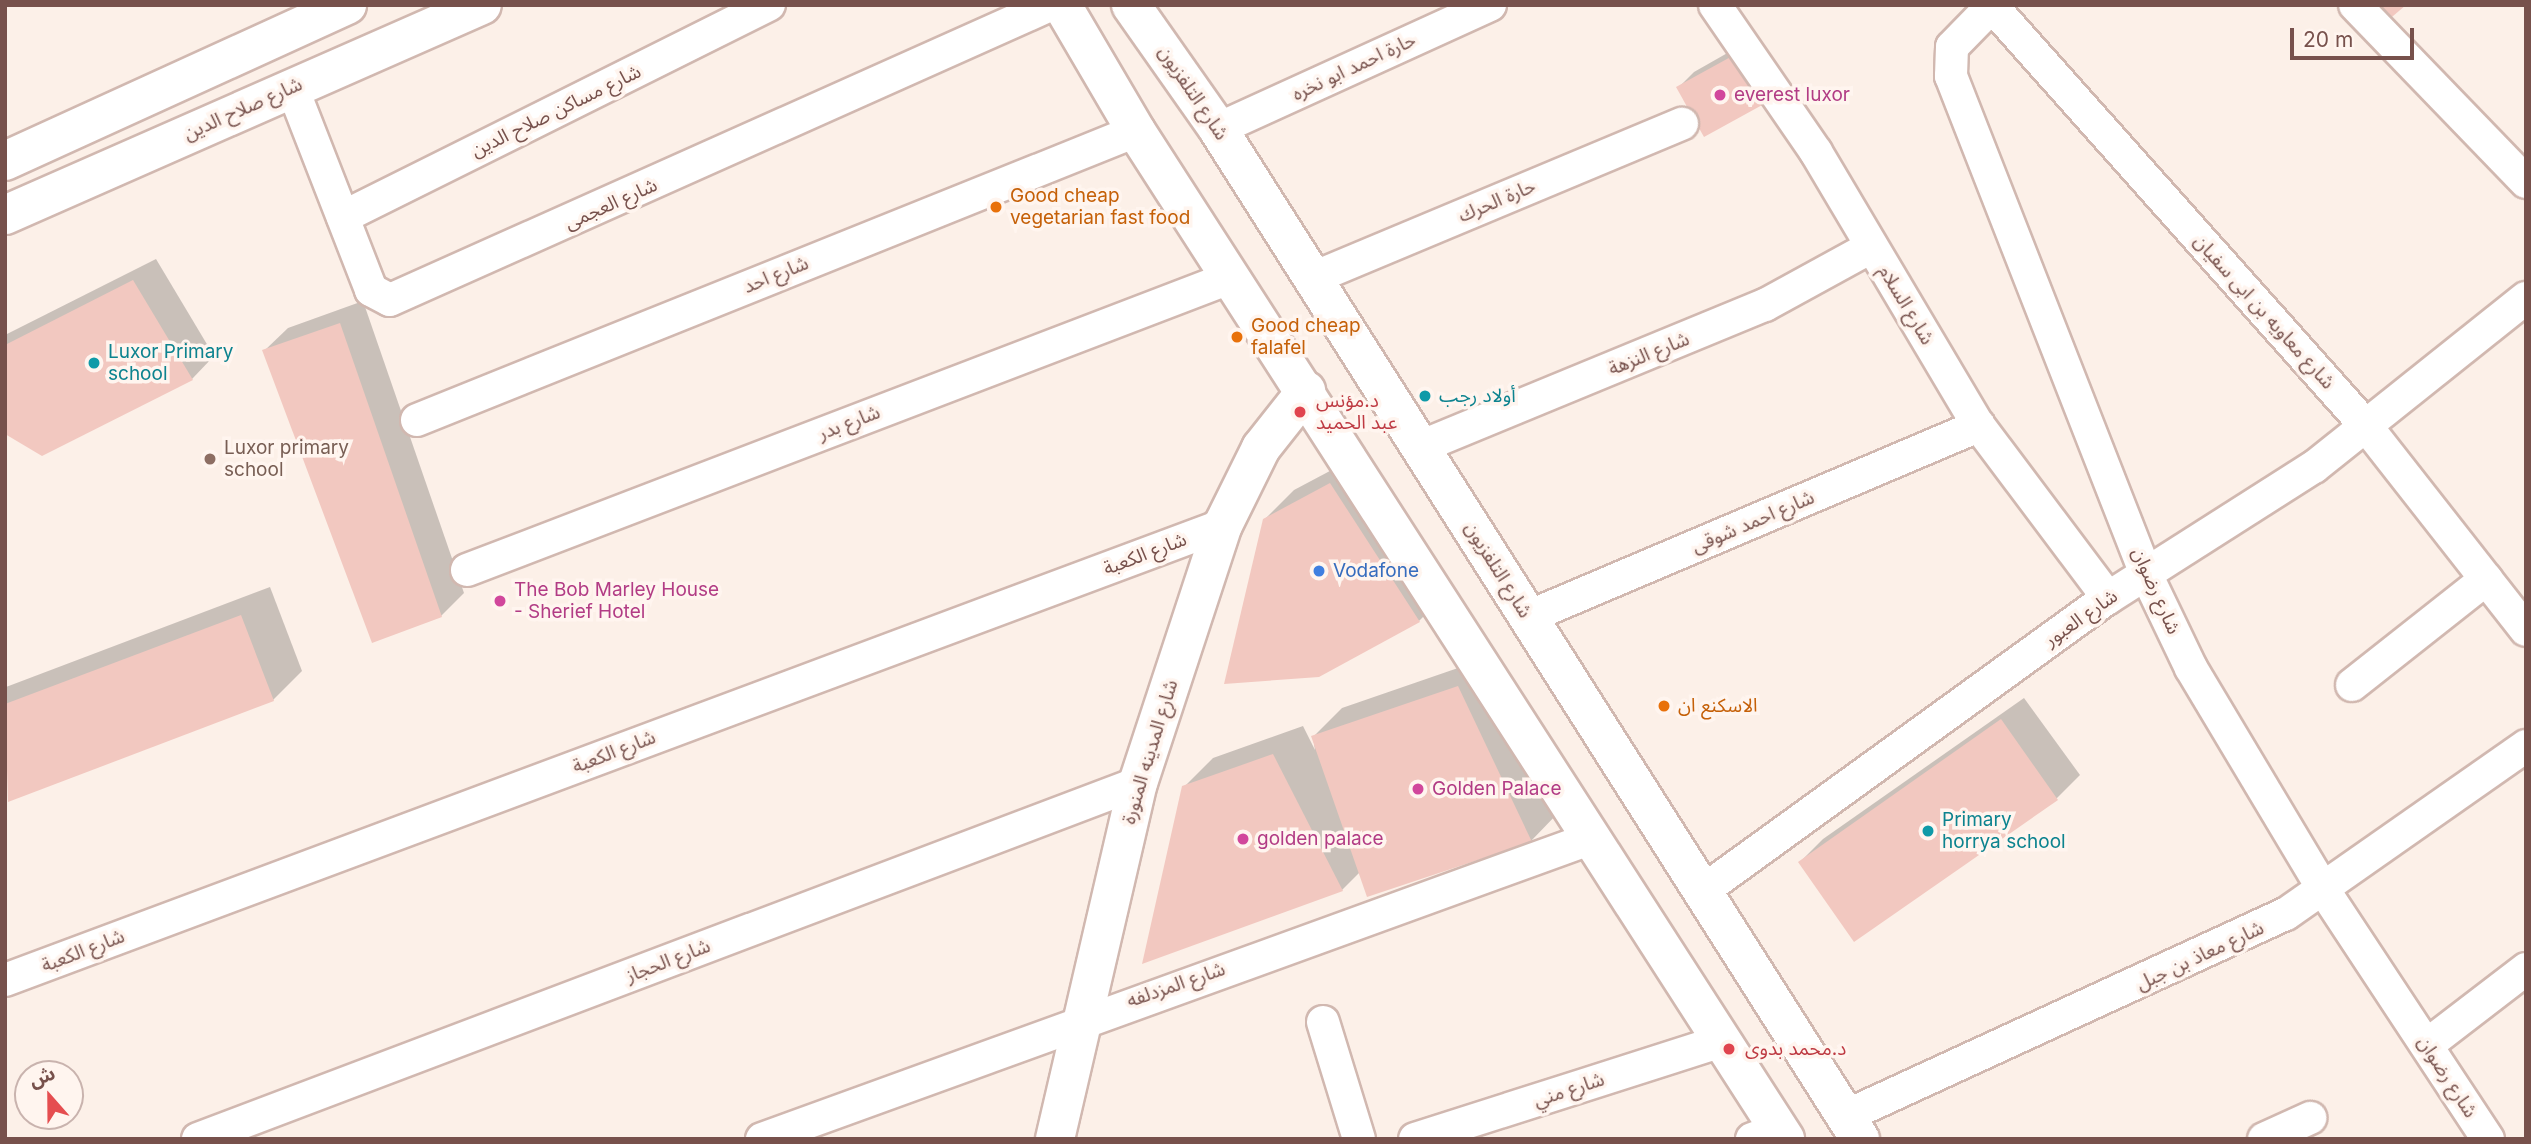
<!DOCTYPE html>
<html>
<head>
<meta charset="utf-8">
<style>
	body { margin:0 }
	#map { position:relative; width:2531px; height:1144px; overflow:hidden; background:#fcf0e8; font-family:Inter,"Noto Sans Arabic",sans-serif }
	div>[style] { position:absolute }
	.shadow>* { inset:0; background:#0003 }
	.building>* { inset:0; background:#f2c8c0 }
	.roads { filter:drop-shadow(2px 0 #d1b8b0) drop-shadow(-2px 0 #d1b8b0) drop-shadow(0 2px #d1b8b0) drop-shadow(0 -2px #d1b8b0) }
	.minor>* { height:32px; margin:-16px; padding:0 16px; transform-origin:16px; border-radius:16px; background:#fff }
	.secondary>* { height:38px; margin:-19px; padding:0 19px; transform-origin:19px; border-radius:19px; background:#fff }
	.dots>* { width:19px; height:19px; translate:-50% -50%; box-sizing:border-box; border:4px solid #fff5ef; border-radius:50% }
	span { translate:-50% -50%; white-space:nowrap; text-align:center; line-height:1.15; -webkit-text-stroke:7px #fff5ef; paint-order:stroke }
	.street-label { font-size:19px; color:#77514c }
	.hotel-label { font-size:19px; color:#b23c85 }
	.left { translate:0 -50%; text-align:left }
	.food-label { font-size:19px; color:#c56008 }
	.culture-label { font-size:19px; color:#0d838f }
	.health-label { font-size:19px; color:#be3a42 }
	.education-label { font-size:19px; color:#785e54 }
	.shop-label { font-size:19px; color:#366cbe }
	.frame { position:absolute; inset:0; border:7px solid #77514c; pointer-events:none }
	.north { position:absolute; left:14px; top:1060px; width:70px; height:70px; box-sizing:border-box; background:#fff5ef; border:2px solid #c9b3ae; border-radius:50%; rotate:339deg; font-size:19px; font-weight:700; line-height:28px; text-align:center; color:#77514c }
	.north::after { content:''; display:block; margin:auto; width:24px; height:32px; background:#e54e50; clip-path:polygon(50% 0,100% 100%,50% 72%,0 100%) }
	.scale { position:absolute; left:2290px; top:28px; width:124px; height:32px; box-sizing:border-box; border:4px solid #77514c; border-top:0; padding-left:9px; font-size:21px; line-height:24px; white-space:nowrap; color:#77514c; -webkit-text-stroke:5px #fff5ef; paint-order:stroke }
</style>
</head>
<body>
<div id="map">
	<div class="shadow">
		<i style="clip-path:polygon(1752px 39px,1763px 102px,1679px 87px,1694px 72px)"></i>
		<i style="clip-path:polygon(156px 259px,214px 356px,192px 379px,5px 432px,5px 335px)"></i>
		<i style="clip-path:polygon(363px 301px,464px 593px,441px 616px,264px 351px,288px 328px)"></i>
		<i style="clip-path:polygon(1360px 455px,1448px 592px,1419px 621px,1264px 520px,1294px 490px)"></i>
		<i style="clip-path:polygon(270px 587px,302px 671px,273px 700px,9px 800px,6px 687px)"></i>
		<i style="clip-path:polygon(1487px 658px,1560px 811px,1531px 841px,1360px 872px,1342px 890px,1184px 787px,1213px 758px,1303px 726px,1315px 750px,1313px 737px,1342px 708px)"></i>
		<i style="clip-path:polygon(2024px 698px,2080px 775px,2057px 798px,1855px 940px,1800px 862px,1823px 839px)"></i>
	</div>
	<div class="building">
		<i style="clip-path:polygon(2371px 5px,2406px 5px,2386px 22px)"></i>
		<i style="clip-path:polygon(1736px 54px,1764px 104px,1704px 137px,1676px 87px)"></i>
		<i style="clip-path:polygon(133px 280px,193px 380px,42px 456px,5px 434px,5px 345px)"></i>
		<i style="clip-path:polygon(340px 323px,442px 617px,372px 643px,262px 350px)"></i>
		<i style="clip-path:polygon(1330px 483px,1420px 622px,1319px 677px,1224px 684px,1263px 519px)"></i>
		<i style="clip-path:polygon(241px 615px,274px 701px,8px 802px,5px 704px)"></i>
		<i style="clip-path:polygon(1458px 686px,1532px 842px,1367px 897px,1311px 736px)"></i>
		<i style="clip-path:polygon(2001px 719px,2058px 800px,1854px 942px,1798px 862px)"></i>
		<i style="clip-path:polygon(1273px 754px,1343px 891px,1142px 964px,1182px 786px)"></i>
	</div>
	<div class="roads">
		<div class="minor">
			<i style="left:1715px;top:5px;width:178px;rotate:55.5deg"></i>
			<i style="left:1816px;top:152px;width:319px;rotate:59.3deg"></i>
			<i style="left:1979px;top:426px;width:215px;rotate:53.1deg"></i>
			<i style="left:1991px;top:5px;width:564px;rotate:48.31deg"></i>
			<i style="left:2366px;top:426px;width:259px;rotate:51.9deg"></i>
			<i style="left:2355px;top:5px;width:246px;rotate:46deg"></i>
			<i style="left:1992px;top:6px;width:57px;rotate:134.3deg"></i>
			<i style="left:1952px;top:47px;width:29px;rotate:92deg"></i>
			<i style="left:1951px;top:76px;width:535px;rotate:68.62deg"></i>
			<i style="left:2146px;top:574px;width:104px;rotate:64.4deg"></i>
			<i style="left:2191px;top:668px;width:261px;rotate:59.1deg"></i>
			<i style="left:2325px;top:892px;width:296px;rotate:56.6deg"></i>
			<i style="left:292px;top:87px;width:218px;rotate:68.7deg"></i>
			<i style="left:371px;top:290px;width:21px;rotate:28deg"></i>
			<i style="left:390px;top:300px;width:723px;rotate:-24.08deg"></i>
			<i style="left:1218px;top:129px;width:299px;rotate:-24.5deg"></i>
			<i style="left:343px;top:217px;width:476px;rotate:-26.5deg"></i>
			<i style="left:1313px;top:278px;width:400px;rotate:-22.7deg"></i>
			<i style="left:417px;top:420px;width:775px;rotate:-21.9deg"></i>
			<i style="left:1420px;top:447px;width:373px;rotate:-22.4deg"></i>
			<i style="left:1765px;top:305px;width:121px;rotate:-28.7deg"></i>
			<i style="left:467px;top:570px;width:819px;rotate:-20.96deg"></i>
			<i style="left:1528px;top:617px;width:490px;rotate:-23deg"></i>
			<i style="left:2352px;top:685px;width:171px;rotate:-38.3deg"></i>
			<i style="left:1704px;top:890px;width:498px;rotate:-35.9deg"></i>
			<i style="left:2108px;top:598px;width:244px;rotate:-32.5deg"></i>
			<i style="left:2314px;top:467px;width:271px;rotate:-38.6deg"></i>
			<i style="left:5px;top:980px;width:1300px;rotate:-20.48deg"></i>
			<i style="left:1323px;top:1022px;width:122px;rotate:72.9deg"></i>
			<i style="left:2427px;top:1045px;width:125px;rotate:-37.5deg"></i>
			<i style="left:1846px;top:1116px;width:484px;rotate:-24.7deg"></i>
			<i style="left:2286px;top:914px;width:293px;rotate:-35deg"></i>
			<i style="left:198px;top:1139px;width:1005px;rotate:-20.74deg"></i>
			<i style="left:762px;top:1139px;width:883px;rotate:-19.93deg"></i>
			<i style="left:1415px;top:1139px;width:322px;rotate:-17.7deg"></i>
			<i style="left:1752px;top:1139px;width:29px;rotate:-20deg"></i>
			<i style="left:2264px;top:1139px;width:51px;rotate:-24.5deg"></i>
		</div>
		<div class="secondary">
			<i style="left:1062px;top:5px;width:146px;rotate:59.6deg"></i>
			<i style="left:1136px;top:131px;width:1199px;rotate:57.22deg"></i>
			<i style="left:1131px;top:5px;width:151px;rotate:54.9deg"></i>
			<i style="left:1218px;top:129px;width:1197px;rotate:57.56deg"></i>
			<i style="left:5px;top:161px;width:376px;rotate:-24.5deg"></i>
			<i style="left:5px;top:215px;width:521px;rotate:-23.76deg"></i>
			<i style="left:1055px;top:1139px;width:366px;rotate:-76.9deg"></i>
			<i style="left:1138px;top:783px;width:272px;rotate:-71.8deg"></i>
			<i style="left:1223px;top:525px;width:86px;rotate:-63.7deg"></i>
			<i style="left:1261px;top:448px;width:73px;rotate:-51.7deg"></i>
		</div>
	</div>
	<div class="dots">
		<i style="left:1720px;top:95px;background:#d1479c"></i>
		<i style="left:996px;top:207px;background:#e8710a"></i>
		<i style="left:1237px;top:337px;background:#e8710a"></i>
		<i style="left:94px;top:363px;background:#0f9aa8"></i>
		<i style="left:1425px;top:396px;background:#0f9aa8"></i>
		<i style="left:1300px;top:412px;background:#e0444e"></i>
		<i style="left:210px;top:459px;background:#8d6e63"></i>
		<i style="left:1319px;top:571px;background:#3f7fe0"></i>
		<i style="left:500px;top:601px;background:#d1479c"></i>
		<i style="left:1664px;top:706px;background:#e8710a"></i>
		<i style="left:1418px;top:789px;background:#d1479c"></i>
		<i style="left:1928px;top:831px;background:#0f9aa8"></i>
		<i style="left:1243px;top:839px;background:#d1479c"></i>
		<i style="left:1729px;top:1049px;background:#e0444e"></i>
	</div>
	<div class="street-label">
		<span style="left:1354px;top:67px;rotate:-25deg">حارة احمد ابو نخره</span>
		<span style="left:1193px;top:93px;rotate:56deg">شارع التلفزيون</span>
		<span style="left:243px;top:109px;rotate:-24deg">شارع صلاح الدين</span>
		<span style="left:556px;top:111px;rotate:-26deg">شارع مساكن صلاح الدين</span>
		<span style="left:1497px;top:201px;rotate:-23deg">حارة الحرك</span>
		<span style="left:611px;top:204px;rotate:-24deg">شارع العجمى</span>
		<span style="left:776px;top:275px;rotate:-22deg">شارع احد</span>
		<span style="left:1906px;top:305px;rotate:59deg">شارع السلام</span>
		<span style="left:2264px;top:312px;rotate:48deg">شارع معاويه بن ابى سفيان</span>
		<span style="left:1649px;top:354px;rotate:-22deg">شارع النزهة</span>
		<span style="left:849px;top:423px;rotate:-21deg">شارع بدر</span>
		<span style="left:1753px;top:522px;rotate:-23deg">شارع احمد شوقى</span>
		<span style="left:1145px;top:554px;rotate:-21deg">شارع الكعبة</span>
		<span style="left:1498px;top:570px;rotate:58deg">شارع التلفزيون</span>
		<span style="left:2156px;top:591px;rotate:66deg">شارع رضوان</span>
		<span style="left:2081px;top:618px;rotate:-35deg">شارع العبور</span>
		<span style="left:614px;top:752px;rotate:-21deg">شارع الكعبة</span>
		<span style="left:1150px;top:752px;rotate:-73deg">شارع المدينه المنورة</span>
		<span style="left:83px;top:951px;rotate:-21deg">شارع الكعبة</span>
		<span style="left:2200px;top:956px;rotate:-25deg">شارع معاذ بن جبل</span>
		<span style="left:668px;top:961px;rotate:-21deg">شارع الحجاز</span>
		<span style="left:1176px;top:985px;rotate:-19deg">شارع المزدلفه</span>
		<span style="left:2447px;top:1077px;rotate:57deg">شارع رضوان</span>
		<span style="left:1569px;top:1090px;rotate:-18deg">شارع مني</span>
	</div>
	<div class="hotel-label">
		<span class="left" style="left:1734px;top:95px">everest luxor</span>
		<span class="left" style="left:514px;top:601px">The Bob Marley House<br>- Sherief Hotel</span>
		<span class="left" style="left:1432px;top:789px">Golden Palace</span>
		<span class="left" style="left:1257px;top:839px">golden palace</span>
	</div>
	<div class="food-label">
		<span class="left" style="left:1010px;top:207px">Good cheap<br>vegetarian fast food</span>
		<span class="left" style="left:1251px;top:337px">Good cheap<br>falafel</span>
		<span class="left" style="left:1678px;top:706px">الاسكنع ان</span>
	</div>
	<div class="culture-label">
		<span class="left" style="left:108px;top:363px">Luxor Primary<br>school</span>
		<span class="left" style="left:1439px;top:396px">أولاد رجب</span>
		<span class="left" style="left:1942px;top:831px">Primary<br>horrya school</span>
	</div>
	<div class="health-label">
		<span class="left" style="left:1316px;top:412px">د.مؤنس<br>عبد الحميد</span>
		<span class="left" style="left:1745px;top:1049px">د.محمد بدوى</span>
	</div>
	<div class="education-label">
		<span class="left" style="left:224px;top:459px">Luxor primary<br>school</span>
	</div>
	<div class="shop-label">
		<span class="left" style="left:1333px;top:571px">Vodafone</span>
	</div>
	<div class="frame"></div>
	<div class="north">ش</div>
	<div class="scale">20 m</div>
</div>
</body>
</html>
